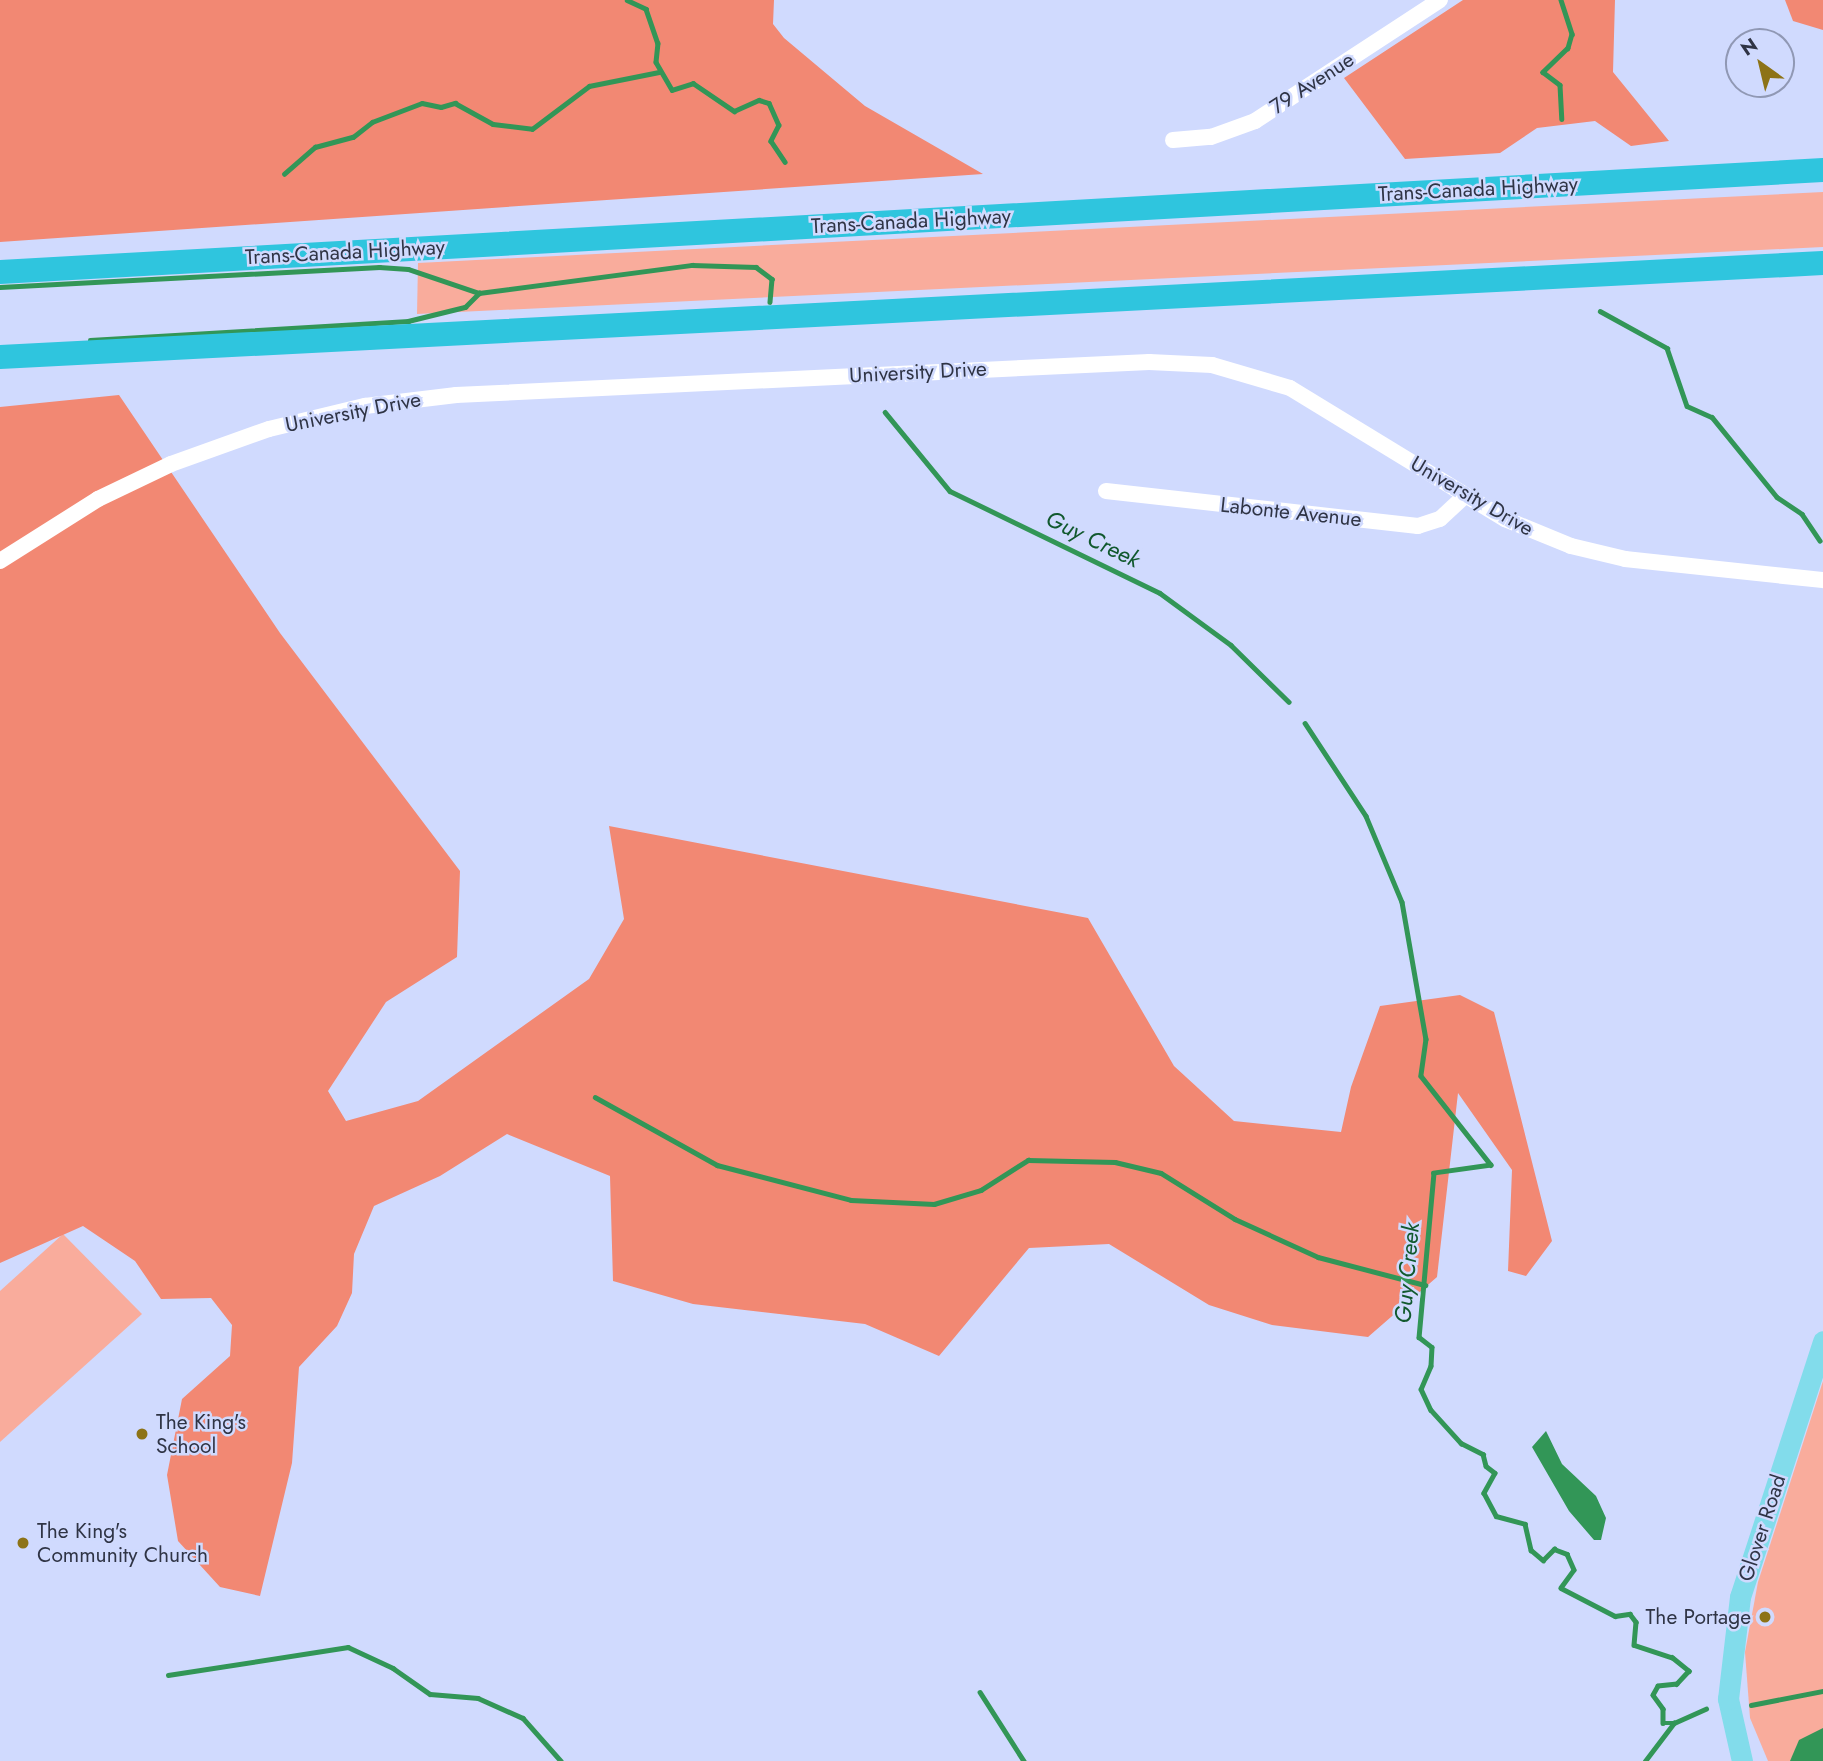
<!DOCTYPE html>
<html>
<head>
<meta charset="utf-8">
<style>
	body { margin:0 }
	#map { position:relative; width:1823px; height:1761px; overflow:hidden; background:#d0dafe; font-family:Jost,sans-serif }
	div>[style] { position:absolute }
	.green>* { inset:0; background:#f9ac9c }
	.forest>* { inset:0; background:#f28873 }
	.water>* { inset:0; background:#329657 }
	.stream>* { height:4.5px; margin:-2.25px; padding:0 2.25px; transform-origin:2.25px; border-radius:2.25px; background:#329657 }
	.minor>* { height:16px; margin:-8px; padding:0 8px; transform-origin:8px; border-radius:8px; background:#fff }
	.major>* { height:21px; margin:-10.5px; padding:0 10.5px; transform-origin:10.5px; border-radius:10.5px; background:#82dceb }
	.highway>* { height:24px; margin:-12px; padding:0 12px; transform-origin:12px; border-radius:12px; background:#2fc5de }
	.dots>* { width:19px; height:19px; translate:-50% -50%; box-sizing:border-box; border:4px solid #d0dafe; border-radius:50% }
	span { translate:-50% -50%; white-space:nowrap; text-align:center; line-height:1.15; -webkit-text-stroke:5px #d0dafe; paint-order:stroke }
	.street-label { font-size:21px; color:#2f3445 }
	.poi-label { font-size:21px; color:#2f3445 }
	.left { translate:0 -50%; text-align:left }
	.right { translate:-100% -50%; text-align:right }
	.water-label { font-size:23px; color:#11592e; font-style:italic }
	.north { position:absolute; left:1725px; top:28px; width:70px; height:70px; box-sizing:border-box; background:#d0dafe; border:2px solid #9098b4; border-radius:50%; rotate:326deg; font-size:19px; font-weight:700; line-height:28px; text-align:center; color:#2f3445 }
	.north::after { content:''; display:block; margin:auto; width:24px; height:32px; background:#8d7317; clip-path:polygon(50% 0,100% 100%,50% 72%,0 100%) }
</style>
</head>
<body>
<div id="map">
	<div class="green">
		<i style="clip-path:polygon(1823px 192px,1823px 247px,417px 314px,418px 263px)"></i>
		<i style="clip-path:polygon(63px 1234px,142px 1314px,0 1442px,0 1291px)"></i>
		<i style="clip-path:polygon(1823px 1381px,1823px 1761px,1768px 1761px,1750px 1718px,1745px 1652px,1758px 1582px)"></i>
	</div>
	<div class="forest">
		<i style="clip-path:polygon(0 0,774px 0,773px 24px,784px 38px,865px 106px,983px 174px,0 242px)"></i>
		<i style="clip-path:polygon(1463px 0,1615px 0,1613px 72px,1669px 141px,1631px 146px,1595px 121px,1537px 128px,1500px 153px,1405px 159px,1344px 78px)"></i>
		<i style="clip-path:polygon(1785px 0,1823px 0,1823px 30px,1793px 21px)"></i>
		<i style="clip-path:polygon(119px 395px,280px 633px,460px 871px,457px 957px,386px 1002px,328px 1091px,346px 1121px,418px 1101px,589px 979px,624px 919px,609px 826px,1088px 918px,1174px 1066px,1234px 1121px,1341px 1132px,1351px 1087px,1380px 1006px,1460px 995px,1494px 1012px,1552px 1241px,1526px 1276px,1508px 1271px,1512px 1170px,1458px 1093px,1437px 1277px,1368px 1337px,1272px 1325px,1209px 1305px,1109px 1244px,1029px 1248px,939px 1356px,865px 1324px,693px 1304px,613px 1281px,610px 1176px,507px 1134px,440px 1176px,374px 1206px,354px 1254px,352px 1293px,337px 1326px,299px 1367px,292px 1463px,260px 1596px,220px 1587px,178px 1541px,167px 1475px,182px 1399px,230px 1356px,232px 1325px,211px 1298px,161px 1299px,135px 1261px,83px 1226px,0 1263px,0 407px)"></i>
	</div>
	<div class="water">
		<i style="clip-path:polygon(1546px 1431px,1562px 1464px,1596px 1496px,1606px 1518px,1601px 1540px,1594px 1540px,1569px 1511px,1532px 1447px)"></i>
		<i style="clip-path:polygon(1823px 1728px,1823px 1761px,1790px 1761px,1799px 1740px)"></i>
	</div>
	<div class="stream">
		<i style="left:627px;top:0;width:21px;rotate:25deg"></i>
		<i style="left:646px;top:9px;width:36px;rotate:71deg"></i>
		<i style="left:658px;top:43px;width:19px;rotate:96deg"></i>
		<i style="left:656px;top:62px;width:32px;rotate:60deg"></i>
		<i style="left:672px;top:90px;width:22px;rotate:-18deg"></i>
		<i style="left:693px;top:83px;width:50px;rotate:34.3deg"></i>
		<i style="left:734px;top:111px;width:27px;rotate:-24deg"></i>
		<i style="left:759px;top:100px;width:10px;rotate:17deg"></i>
		<i style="left:769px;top:103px;width:24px;rotate:66deg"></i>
		<i style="left:779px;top:125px;width:18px;rotate:117deg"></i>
		<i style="left:771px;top:141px;width:25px;rotate:56deg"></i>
		<i style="left:1561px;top:0;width:36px;rotate:72deg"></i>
		<i style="left:1572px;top:34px;width:15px;rotate:106deg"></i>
		<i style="left:1568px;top:48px;width:35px;rotate:136deg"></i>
		<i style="left:1543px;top:72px;width:21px;rotate:37deg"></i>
		<i style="left:1560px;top:85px;width:34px;rotate:87deg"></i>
		<i style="left:284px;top:174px;width:41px;rotate:-41.1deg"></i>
		<i style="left:315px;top:147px;width:39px;rotate:-15deg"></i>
		<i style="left:353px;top:137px;width:24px;rotate:-38deg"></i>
		<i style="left:372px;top:122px;width:53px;rotate:-20.8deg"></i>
		<i style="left:422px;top:103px;width:19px;rotate:12deg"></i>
		<i style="left:441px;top:107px;width:15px;rotate:-16deg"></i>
		<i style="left:455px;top:103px;width:43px;rotate:28.9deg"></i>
		<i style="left:493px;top:124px;width:39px;rotate:7deg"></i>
		<i style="left:532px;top:129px;width:71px;rotate:-37deg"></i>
		<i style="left:589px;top:86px;width:71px;rotate:-11.3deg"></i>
		<i style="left:0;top:287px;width:380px;rotate:-3deg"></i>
		<i style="left:379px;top:267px;width:29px;rotate:4deg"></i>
		<i style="left:408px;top:269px;width:75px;rotate:18.7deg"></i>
		<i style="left:479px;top:293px;width:215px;rotate:-7.5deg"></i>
		<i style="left:692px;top:265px;width:64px;rotate:1.8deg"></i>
		<i style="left:756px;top:267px;width:20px;rotate:37deg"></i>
		<i style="left:772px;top:279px;width:23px;rotate:95deg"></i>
		<i style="left:1600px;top:311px;width:77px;rotate:28.9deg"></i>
		<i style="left:1667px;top:348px;width:61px;rotate:71deg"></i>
		<i style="left:1687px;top:406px;width:27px;rotate:24deg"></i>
		<i style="left:1712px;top:417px;width:103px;rotate:50.9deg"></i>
		<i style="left:1777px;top:497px;width:30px;rotate:34deg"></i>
		<i style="left:1802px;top:514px;width:32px;rotate:56deg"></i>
		<i style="left:90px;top:340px;width:319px;rotate:-3.4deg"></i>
		<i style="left:408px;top:321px;width:59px;rotate:-13.8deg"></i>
		<i style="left:465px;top:307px;width:20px;rotate:-45deg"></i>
		<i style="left:885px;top:412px;width:102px;rotate:50.6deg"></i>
		<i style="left:950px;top:491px;width:233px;rotate:25.9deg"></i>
		<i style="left:1160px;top:593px;width:88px;rotate:36.2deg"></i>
		<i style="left:1231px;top:645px;width:81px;rotate:44.5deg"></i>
		<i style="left:1305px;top:723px;width:111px;rotate:56.7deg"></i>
		<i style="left:1366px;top:816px;width:93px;rotate:67.3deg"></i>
		<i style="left:1402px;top:902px;width:139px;rotate:80.1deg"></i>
		<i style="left:1426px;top:1039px;width:37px;rotate:98deg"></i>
		<i style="left:1421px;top:1076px;width:113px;rotate:51.8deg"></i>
		<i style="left:1491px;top:1165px;width:58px;rotate:172deg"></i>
		<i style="left:1434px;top:1173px;width:165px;rotate:95.2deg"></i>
		<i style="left:1419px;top:1337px;width:16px;rotate:38deg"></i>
		<i style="left:1432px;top:1347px;width:19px;rotate:93deg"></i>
		<i style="left:1431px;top:1366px;width:25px;rotate:113deg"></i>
		<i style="left:1421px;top:1389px;width:23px;rotate:65deg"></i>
		<i style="left:1431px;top:1410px;width:45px;rotate:47.7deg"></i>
		<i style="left:1461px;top:1443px;width:25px;rotate:27deg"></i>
		<i style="left:1483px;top:1454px;width:12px;rotate:76deg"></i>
		<i style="left:1486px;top:1466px;width:11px;rotate:38deg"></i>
		<i style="left:1495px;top:1473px;width:23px;rotate:119deg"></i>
		<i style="left:1484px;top:1493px;width:26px;rotate:62deg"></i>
		<i style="left:1496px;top:1516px;width:30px;rotate:15deg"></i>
		<i style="left:1525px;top:1524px;width:27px;rotate:77deg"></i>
		<i style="left:1531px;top:1550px;width:16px;rotate:40deg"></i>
		<i style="left:1543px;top:1560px;width:16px;rotate:-45deg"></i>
		<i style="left:1554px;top:1549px;width:14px;rotate:21deg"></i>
		<i style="left:1567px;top:1554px;width:17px;rotate:66deg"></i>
		<i style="left:1574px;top:1570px;width:22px;rotate:126deg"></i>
		<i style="left:1561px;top:1588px;width:61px;rotate:27.4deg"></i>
		<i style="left:1615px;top:1616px;width:15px;rotate:-8deg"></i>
		<i style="left:1630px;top:1614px;width:10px;rotate:53deg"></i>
		<i style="left:1636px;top:1622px;width:23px;rotate:95deg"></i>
		<i style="left:1634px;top:1645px;width:40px;rotate:18deg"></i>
		<i style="left:1672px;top:1657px;width:22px;rotate:39deg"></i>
		<i style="left:1689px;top:1671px;width:18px;rotate:133deg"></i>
		<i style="left:1677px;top:1684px;width:19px;rotate:174deg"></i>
		<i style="left:1658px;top:1686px;width:10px;rotate:119deg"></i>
		<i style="left:1653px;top:1695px;width:17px;rotate:54deg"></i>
		<i style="left:1663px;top:1709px;width:14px;rotate:90deg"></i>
		<i style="left:1663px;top:1723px;width:11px"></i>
		<i style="left:595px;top:1097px;width:140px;rotate:29.1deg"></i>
		<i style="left:717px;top:1165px;width:138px;rotate:14.6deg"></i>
		<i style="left:851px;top:1200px;width:83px;rotate:2.8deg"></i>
		<i style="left:934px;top:1204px;width:49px;rotate:-16.6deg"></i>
		<i style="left:981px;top:1190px;width:56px;rotate:-32.6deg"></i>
		<i style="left:1028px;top:1160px;width:87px;rotate:1.3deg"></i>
		<i style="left:1115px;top:1162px;width:47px;rotate:13.4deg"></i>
		<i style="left:1161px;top:1173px;width:87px;rotate:31.9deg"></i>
		<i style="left:1235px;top:1219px;width:91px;rotate:24.6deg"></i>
		<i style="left:1318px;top:1257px;width:111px;rotate:14.7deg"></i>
		<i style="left:168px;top:1675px;width:182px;rotate:-8.8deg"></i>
		<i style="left:348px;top:1647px;width:50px;rotate:25deg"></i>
		<i style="left:393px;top:1668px;width:45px;rotate:35.1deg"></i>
		<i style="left:430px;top:1694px;width:48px;rotate:4.8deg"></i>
		<i style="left:478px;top:1698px;width:49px;rotate:24deg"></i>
		<i style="left:523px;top:1718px;width:57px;rotate:48.5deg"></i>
		<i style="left:980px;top:1692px;width:82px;rotate:57.5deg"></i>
		<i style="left:1751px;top:1705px;width:73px;rotate:-11deg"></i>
		<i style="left:1645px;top:1761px;width:48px;rotate:-52.7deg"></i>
		<i style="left:1674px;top:1723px;width:35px;rotate:-24deg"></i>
	</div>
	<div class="minor">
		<i style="left:1173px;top:140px;width:38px;rotate:-5deg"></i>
		<i style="left:1211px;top:137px;width:47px;rotate:-20deg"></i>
		<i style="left:1255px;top:121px;width:221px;rotate:-33.2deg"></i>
		<i style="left:1106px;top:491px;width:314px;rotate:6.4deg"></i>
		<i style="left:1418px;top:526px;width:23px;rotate:-18deg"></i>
		<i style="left:1440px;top:519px;width:34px;rotate:-43deg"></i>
		<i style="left:0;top:561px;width:116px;rotate:-32.3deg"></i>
		<i style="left:98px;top:499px;width:81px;rotate:-25.6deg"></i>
		<i style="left:171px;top:464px;width:104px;rotate:-19.7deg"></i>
		<i style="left:269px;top:429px;width:99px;rotate:-13.5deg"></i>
		<i style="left:365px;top:406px;width:92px;rotate:-6.9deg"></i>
		<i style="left:456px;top:395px;width:694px;rotate:-2.73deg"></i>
		<i style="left:1149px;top:362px;width:63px;rotate:2.7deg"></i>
		<i style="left:1212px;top:365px;width:81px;rotate:16.4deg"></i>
		<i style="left:1290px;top:388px;width:252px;rotate:31.4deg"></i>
		<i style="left:1505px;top:519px;width:71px;rotate:22.2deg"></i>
		<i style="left:1571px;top:546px;width:56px;rotate:13.5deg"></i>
		<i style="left:1625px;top:559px;width:199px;rotate:6.1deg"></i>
	</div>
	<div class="major">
		<i style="left:1742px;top:1761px;width:64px;rotate:-102.7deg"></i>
		<i style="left:1728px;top:1699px;width:103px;rotate:-83.3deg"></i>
		<i style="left:1740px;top:1597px;width:269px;rotate:-72deg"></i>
	</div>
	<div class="highway">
		<i style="left:0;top:272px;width:1826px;rotate:-3.2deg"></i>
		<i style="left:0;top:357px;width:1825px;rotate:-2.95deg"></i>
	</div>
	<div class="dots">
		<i style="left:142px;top:1434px;background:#8d7317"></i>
		<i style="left:23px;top:1543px;background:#8d7317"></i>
		<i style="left:1765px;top:1617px;background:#8d7317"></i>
	</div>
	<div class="street-label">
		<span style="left:1312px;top:83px;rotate:-33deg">79 Avenue</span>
		<span style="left:1478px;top:189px;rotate:-3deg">Trans-Canada Highway</span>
		<span style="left:911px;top:221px;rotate:-3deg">Trans-Canada Highway</span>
		<span style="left:345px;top:252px;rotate:-3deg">Trans-Canada Highway</span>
		<span style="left:918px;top:372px;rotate:-3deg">University Drive</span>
		<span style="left:353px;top:412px;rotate:-11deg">University Drive</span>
		<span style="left:1472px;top:496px;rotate:30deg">University Drive</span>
		<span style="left:1291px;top:512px;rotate:6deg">Labonte Avenue</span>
		<span style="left:1762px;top:1528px;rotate:-72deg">Glover Road</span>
	</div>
	<div class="poi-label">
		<span class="left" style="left:156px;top:1434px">The King's<br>School</span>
		<span class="left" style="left:37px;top:1543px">The King's<br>Community Church</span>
		<span class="right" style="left:1751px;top:1617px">The Portage</span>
	</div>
	<div class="water-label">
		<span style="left:1093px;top:539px;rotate:26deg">Guy Creek</span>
		<span style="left:1407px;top:1273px;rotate:-85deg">Guy Creek</span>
	</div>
	<div class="north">N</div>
</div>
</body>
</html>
